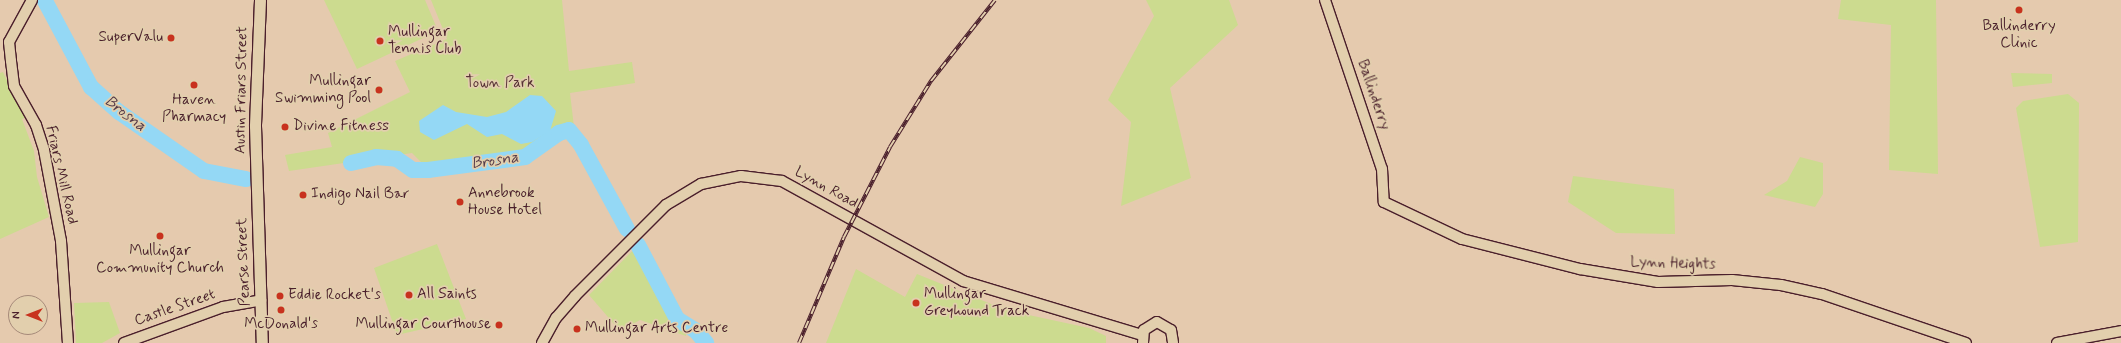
<!DOCTYPE html>
<html>
<head>
<meta charset="utf-8">
<style>
	body { margin:0 }
	#map { position:relative; width:2121px; height:343px; overflow:hidden; background:#e5caae; font-family:Mynerve,sans-serif }
	div>[style] { position:absolute }
	.green>* { inset:0; background:#ccdb8f }
	.water>* { inset:0; background:#94d8f5 }
	.river>* { height:16px; margin:-8px; padding:0 8px; transform-origin:8px; border-radius:8px; background:#94d8f5 }
	.roads { filter:drop-shadow(1px 0 #4a1f2b) drop-shadow(-1px 0 #4a1f2b) drop-shadow(0 1px #4a1f2b) drop-shadow(0 -1px #4a1f2b) }
	.tertiary>* { height:10px; margin:-5px; padding:0 5px; transform-origin:5px; border-radius:5px; background:#e2cfad }
	.secondary>* { height:11px; margin:-5.5px; padding:0 5.5px; transform-origin:5.5px; border-radius:5.5px; background:#e2cfad }
	.rail>* { height:4px; margin-top:-2px; transform-origin:0; background:repeating-linear-gradient(90deg,#e2cfad 0 8px,#4a1f2b 0 16px); box-sizing:border-box; border-block:1px solid #4a1f2b }
	.dots>* { width:11px; height:11px; translate:-50% -50%; box-sizing:border-box; border:2px solid #e2cfad; border-radius:50% }
	span { translate:-50% -50%; white-space:nowrap; text-align:center; line-height:1.15; -webkit-text-stroke:3.5px #e2cfad; paint-order:stroke }
	.poi-label { font-size:15px; color:#4a1f2b }
	.left { translate:0 -50%; text-align:left }
	.right { translate:-100% -50%; text-align:right }
	.park-label { font-size:15px; color:#573235 }
	.street-label { font-size:15px; color:#4a1f2b }
	.water-label { font-size:16px; color:#553b49; font-style:italic }
	.north { position:absolute; left:8px; top:295px; width:40px; height:40px; box-sizing:border-box; background:#e2cfad; border:1px solid #a58979; border-radius:50%; rotate:270deg; font-size:11px; font-weight:700; line-height:16px; text-align:center; color:#4a1f2b }
	.north::after { content:''; display:block; margin:auto; width:14px; height:18px; background:#c8321e; clip-path:polygon(50% 0,100% 100%,50% 72%,0 100%) }
</style>
</head>
<body>
<div id="map">
	<div class="green">
		<i style="clip-path:polygon(324px 0,425px 0,438px 31px,357px 69px)"></i>
		<i style="clip-path:polygon(431px 0,562px 0,569px 71px,632px 62px,635px 83px,570px 93px,574px 127px,557px 132px,520px 154px,427px 168px,412px 153px,289px 171px,285px 155px,332px 147px,328px 133px,410px 92px,395px 61px,447px 39px)"></i>
		<i style="clip-path:polygon(1146px 0,1229px 0,1238px 25px,1170px 88px,1191px 178px,1121px 206px,1131px 122px,1108px 100px,1154px 16px)"></i>
		<i style="clip-path:polygon(1841px 0,1936px 0,1938px 174px,1889px 170px,1891px 25px,1838px 19px)"></i>
		<i style="clip-path:polygon(3px 72px,25px 118px,22px 119px,34px 151px,37px 177px,49px 217px,0 239px,0 73px)"></i>
		<i style="clip-path:polygon(2011px 73px,2052px 74px,2052px 83px,2013px 87px)"></i>
		<i style="clip-path:polygon(2068px 94px,2079px 103px,2078px 242px,2040px 247px,2016px 108px,2023px 101px)"></i>
		<i style="clip-path:polygon(1800px 157px,1823px 163px,1823px 194px,1815px 207px,1764px 195px,1787px 181px)"></i>
		<i style="clip-path:polygon(1573px 176px,1674px 189px,1675px 234px,1616px 233px,1568px 202px)"></i>
		<i style="clip-path:polygon(437px 244px,466px 319px,397px 335px,374px 268px)"></i>
		<i style="clip-path:polygon(638px 245px,677px 319px,687px 325px,686px 336px,640px 320px,620px 331px,589px 295px)"></i>
		<i style="clip-path:polygon(856px 269px,905px 297px,917px 274px,1006px 310px,1089px 328px,1106px 336px,1106px 343px,826px 343px)"></i>
		<i style="clip-path:polygon(109px 302px,120px 333px,102px 343px,76px 343px,74px 303px)"></i>
	</div>
	<div class="water">
		<i style="clip-path:polygon(530px 95px,542px 96px,556px 111px,550px 131px,532px 142px,521px 144px,502px 134px,487px 137px,467px 124px,434px 140px,420px 132px,419px 121px,443px 105px,456px 112px,487px 117px,506px 112px)"></i>
	</div>
	<div class="river">
		<i style="left:45px;top:1px;width:98px;rotate:61.9deg"></i>
		<i style="left:91px;top:87px;width:38px;rotate:42deg"></i>
		<i style="left:119px;top:112px;width:103px;rotate:34.8deg"></i>
		<i style="left:204px;top:171px;width:43px;rotate:10.8deg"></i>
		<i style="left:351px;top:163px;width:26px;rotate:-13deg"></i>
		<i style="left:376px;top:157px;width:21px;rotate:5deg"></i>
		<i style="left:397px;top:159px;width:19px;rotate:35deg"></i>
		<i style="left:413px;top:170px;width:15px"></i>
		<i style="left:428px;top:170px;width:98px;rotate:-7.6deg"></i>
		<i style="left:525px;top:157px;width:42px;rotate:-35.2deg"></i>
		<i style="left:559px;top:133px;width:10px;rotate:-17deg"></i>
		<i style="left:569px;top:130px;width:19px;rotate:51deg"></i>
		<i style="left:581px;top:145px;width:96px;rotate:61.3deg"></i>
		<i style="left:638px;top:245px;width:84px;rotate:62.2deg"></i>
		<i style="left:677px;top:319px;width:22px;rotate:32deg"></i>
		<i style="left:696px;top:331px;width:16px;rotate:50deg"></i>
	</div>
	<div class="roads">
		<div class="tertiary">
			<i style="left:32px;top:0;width:48px;rotate:118.7deg"></i>
			<i style="left:9px;top:42px;width:19px;rotate:84deg"></i>
			<i style="left:11px;top:61px;width:25px;rotate:83deg"></i>
			<i style="left:14px;top:86px;width:45px;rotate:60.6deg"></i>
			<i style="left:36px;top:125px;width:26px;rotate:72deg"></i>
			<i style="left:44px;top:150px;width:93px;rotate:79.4deg"></i>
			<i style="left:61px;top:241px;width:102px;rotate:86.1deg"></i>
			<i style="left:1325px;top:0;width:178px;rotate:71.4deg"></i>
			<i style="left:1382px;top:169px;width:33px;rotate:87deg"></i>
			<i style="left:1384px;top:202px;width:86px;rotate:25.4deg"></i>
			<i style="left:1462px;top:239px;width:122px;rotate:14.3deg"></i>
			<i style="left:1580px;top:269px;width:79px;rotate:9.5deg"></i>
			<i style="left:1658px;top:282px;width:74px;rotate:-1.5deg"></i>
			<i style="left:1732px;top:280px;width:49px;rotate:5.8deg"></i>
			<i style="left:1781px;top:285px;width:42px;rotate:12.4deg"></i>
			<i style="left:1822px;top:294px;width:152px;rotate:18.8deg"></i>
			<i style="left:124px;top:343px;width:105px;rotate:-20deg"></i>
			<i style="left:223px;top:307px;width:39px;rotate:-10deg"></i>
			<i style="left:542px;top:343px;width:29px;rotate:-61deg"></i>
			<i style="left:556px;top:318px;width:29px;rotate:-49deg"></i>
			<i style="left:575px;top:296px;width:129px;rotate:-45deg"></i>
			<i style="left:666px;top:205px;width:41px;rotate:-31deg"></i>
			<i style="left:701px;top:184px;width:41px;rotate:-11.3deg"></i>
			<i style="left:741px;top:176px;width:41px;rotate:7deg"></i>
			<i style="left:782px;top:181px;width:207px;rotate:28.9deg"></i>
			<i style="left:963px;top:281px;width:187px;rotate:16.8deg"></i>
			<i style="left:1143px;top:343px;width:13px;rotate:-86deg"></i>
			<i style="left:1144px;top:330px;width:15px;rotate:-32deg"></i>
			<i style="left:1157px;top:322px;width:16px;rotate:30deg"></i>
			<i style="left:1171px;top:330px;width:13px;rotate:81deg"></i>
			<i style="left:2057px;top:343px;width:65px;rotate:-10.6deg"></i>
		</div>
		<div class="secondary">
			<i style="left:260px;top:0;width:126px;rotate:92.3deg"></i>
			<i style="left:255px;top:126px;width:217px;rotate:88.2deg"></i>
		</div>
	</div>
	<div class="rail">
		<i style="left:799px;top:343px;width:115px;rotate:-67deg"></i>
		<i style="left:844px;top:237px;width:101px;rotate:-62.9deg"></i>
		<i style="left:890px;top:147px;width:78px;rotate:-58.2deg"></i>
		<i style="left:931px;top:81px;width:103px;rotate:-51.7deg"></i>
	</div>
	<div class="dots">
		<i style="left:2019px;top:10px;background:#c8321e"></i>
		<i style="left:171px;top:38px;background:#c8321e"></i>
		<i style="left:380px;top:41px;background:#c8321e"></i>
		<i style="left:194px;top:85px;background:#c8321e"></i>
		<i style="left:379px;top:90px;background:#c8321e"></i>
		<i style="left:285px;top:127px;background:#c8321e"></i>
		<i style="left:303px;top:195px;background:#c8321e"></i>
		<i style="left:460px;top:202px;background:#c8321e"></i>
		<i style="left:160px;top:236px;background:#c8321e"></i>
		<i style="left:409px;top:295px;background:#c8321e"></i>
		<i style="left:280px;top:296px;background:#c8321e"></i>
		<i style="left:916px;top:303px;background:#c8321e"></i>
		<i style="left:281px;top:310px;background:#c8321e"></i>
		<i style="left:499px;top:325px;background:#c8321e"></i>
		<i style="left:577px;top:329px;background:#c8321e"></i>
	</div>
	<div class="poi-label">
		<span style="left:2019px;top:35px">Ballinderry<br>Clinic</span>
		<span class="left" style="left:388px;top:41px">Mullingar<br>Tennis Club</span>
		<span class="right" style="left:163px;top:38px">SuperValu</span>
		<span class="right" style="left:371px;top:90px">Mullingar<br>Swimming Pool</span>
		<span style="left:194px;top:109px">Haven<br>Pharmacy</span>
		<span class="left" style="left:293px;top:127px">Divine Fitness</span>
		<span class="left" style="left:468px;top:202px">Annebrook<br>House Hotel</span>
		<span class="left" style="left:311px;top:195px">Indigo Nail Bar</span>
		<span style="left:160px;top:260px">Mullingar<br>Community Church</span>
		<span class="left" style="left:924px;top:303px">Mullingar<br>Greyhound Track</span>
		<span class="left" style="left:417px;top:295px">All Saints</span>
		<span class="left" style="left:288px;top:296px">Eddie Rocket's</span>
		<span style="left:281px;top:325px">McDonald's</span>
		<span class="right" style="left:491px;top:325px">Mullingar Courthouse</span>
		<span class="left" style="left:585px;top:329px">Mullingar Arts Centre</span>
	</div>
	<div class="park-label">
		<span style="left:500px;top:84px">Town Park</span>
	</div>
	<div class="street-label">
		<span style="left:242px;top:90px;rotate:-89deg">Austin Friars Street</span>
		<span style="left:1373px;top:95px;rotate:71deg">Ballinderry</span>
		<span style="left:61px;top:175px;rotate:77deg">Friars Mill Road</span>
		<span style="left:826px;top:188px;rotate:29deg">Lynn Road</span>
		<span style="left:244px;top:262px;rotate:-92deg">Pearse Street</span>
		<span style="left:1673px;top:264px;rotate:2deg">Lynn Heights</span>
		<span style="left:175px;top:308px;rotate:-19deg">Castle Street</span>
	</div>
	<div class="water-label">
		<span style="left:125px;top:114px;rotate:38deg">Brosna</span>
		<span style="left:495px;top:161px;rotate:-8deg">Brosna</span>
	</div>
	<div class="north">N</div>
</div>
</body>
</html>
